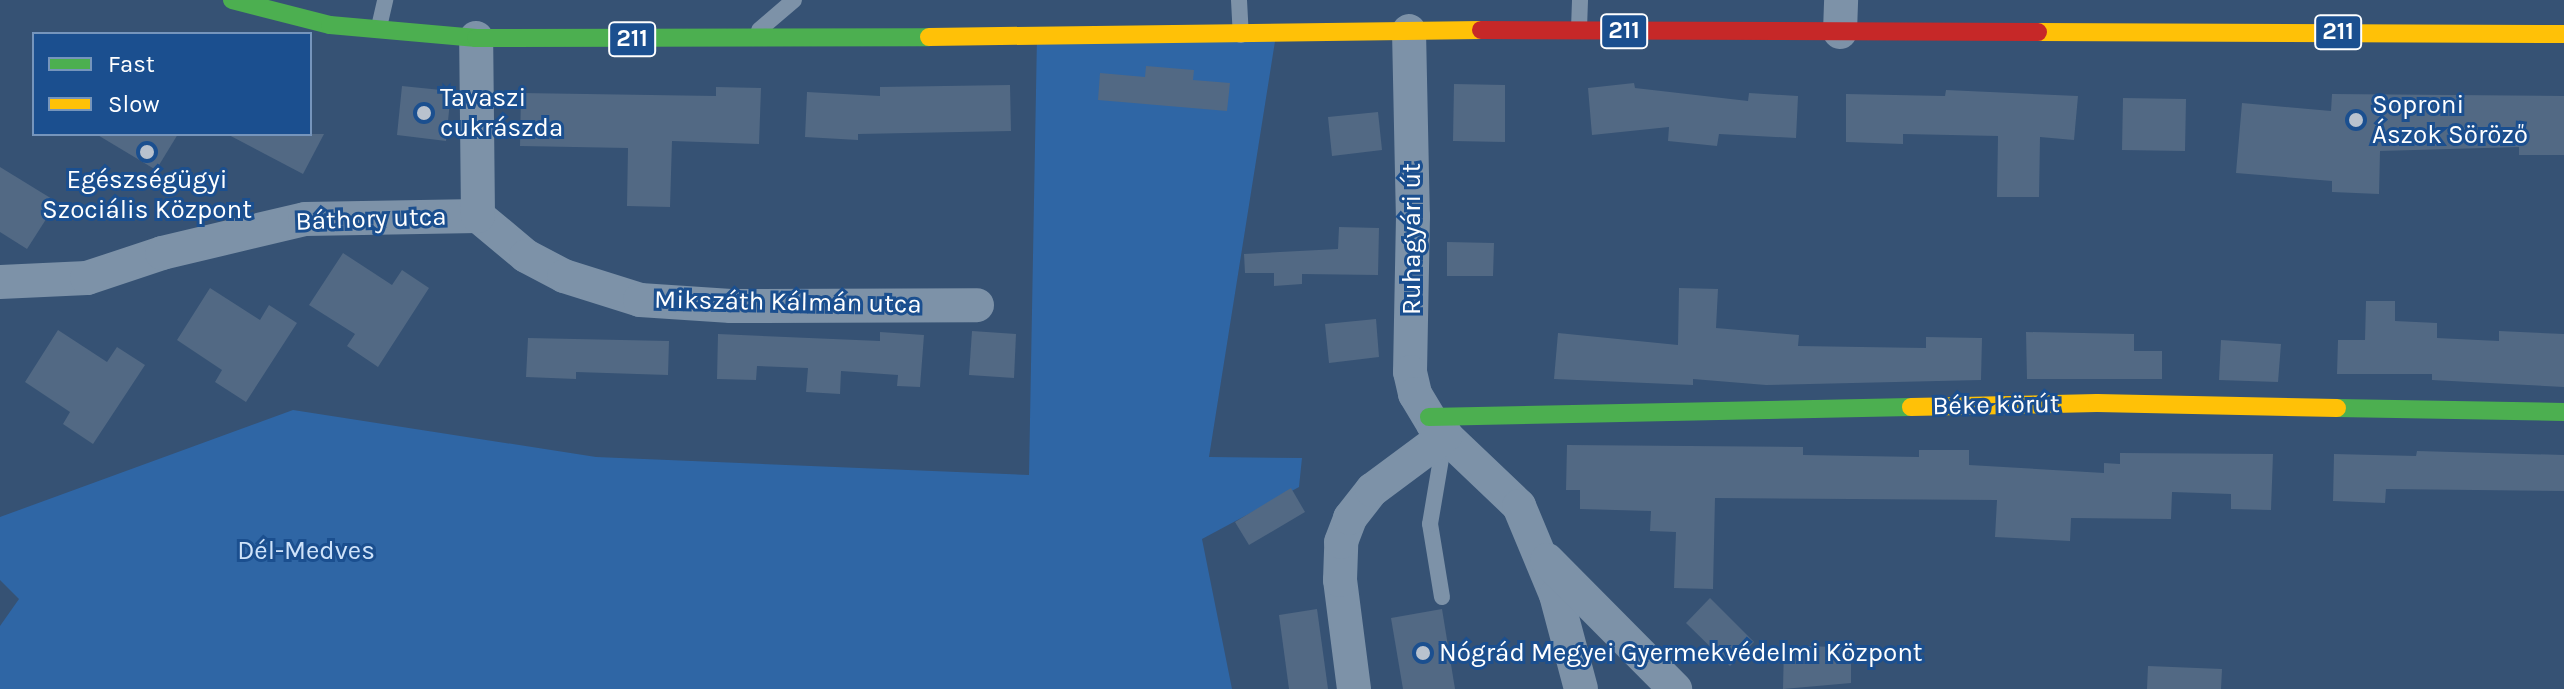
<!DOCTYPE html>
<html>
<head>
<meta charset="utf-8">
<style>
	body { margin:0 }
	#map { position:relative; width:2564px; height:689px; overflow:hidden; background:#365274; font-family:Karla,sans-serif }
	div>[style] { position:absolute }
	.green>* { inset:0; background:#2f66a5 }
	.building>* { inset:0; background:#526984 }
	.lane>* { height:16px; margin:-8px; padding:0 8px; transform-origin:8px; border-radius:8px; background:#7d92a8 }
	.street>* { height:34px; margin:-17px; padding:0 17px; transform-origin:17px; border-radius:17px; background:#7d92a8 }
	.fast>* { height:18px; margin:-9px; padding:0 9px; transform-origin:9px; border-radius:9px; background:#4caf50 }
	.slow>* { height:18px; margin:-9px; padding:0 9px; transform-origin:9px; border-radius:9px; background:#ffc107 }
	.jam>* { height:18px; margin:-9px; padding:0 9px; transform-origin:9px; border-radius:9px; background:#c62828 }
	.dots>* { width:22px; height:22px; translate:-50% -50%; box-sizing:border-box; border:4px solid #1b4f8f; border-radius:50% }
	span { translate:-50% -50%; white-space:nowrap; text-align:center; line-height:1.15; -webkit-text-stroke:6px #1b4f8f; paint-order:stroke }
	.shield-label span { padding:2px 6px; background:#1b4f8f; border:2px solid; border-radius:6px; -webkit-text-stroke-width:0 }
	.shield-label { font-size:24px; color:#fff; font-weight:700 }
	.poi-label { font-size:26px; color:#fff }
	.left { translate:0 -50%; text-align:left }
	.street-label { font-size:26px; color:#fff }
	.park-label { font-size:26px; color:#cfe3fa }
	.legend { position:absolute; left:32px; top:32px; width:280px; height:104px; box-sizing:border-box; background:#1b4f8f; border:2px solid #7695bc; margin:0; padding:10px 14px; list-style:none; font-size:24px; color:#fff }
	.legend li { display:flex; align-items:center; gap:16px; height:40px }
	.legend b { width:40px; border:2px solid #7695bc }
</style>
</head>
<body>
<div id="map">
	<div class="green">
		<i style="clip-path:polygon(1276px 35px,1209px 457px,1302px 458px,1299px 487px,1202px 539px,1232px 689px,0 689px,0 626px,19px 599px,0 580px,0 517px,293px 410px,596px 457px,1029px 475px,1037px 36px)"></i>
	</div>
	<div class="building">
		<i style="clip-path:polygon(1146px 66px,1194px 70px,1193px 80px,1230px 83px,1227px 111px,1098px 100px,1100px 73px,1145px 77px)"></i>
		<i style="clip-path:polygon(1634px 83px,1635px 88px,1748px 101px,1749px 93px,1798px 96px,1796px 138px,1719px 134px,1717px 146px,1668px 141px,1669px 127px,1592px 135px,1588px 88px)"></i>
		<i style="clip-path:polygon(1454px 84px,1505px 85px,1505px 142px,1453px 141px)"></i>
		<i style="clip-path:polygon(1010px 85px,1011px 131px,858px 134px,858px 140px,805px 137px,807px 92px,880px 96px,880px 87px)"></i>
		<i style="clip-path:polygon(402px 86px,451px 91px,446px 141px,397px 135px)"></i>
		<i style="clip-path:polygon(716px 87px,761px 88px,759px 144px,672px 141px,670px 207px,627px 206px,628px 148px,520px 146px,521px 93px,716px 96px)"></i>
		<i style="clip-path:polygon(1946px 90px,2078px 96px,2074px 140px,2040px 137px,2039px 197px,1997px 197px,1998px 136px,1903px 134px,1903px 144px,1846px 142px,1846px 94px,1945px 96px)"></i>
		<i style="clip-path:polygon(2332px 94px,2564px 96px,2564px 155px,2519px 155px,2519px 147px,2380px 151px,2379px 194px,2332px 192px,2332px 181px,2236px 173px,2242px 103px,2331px 111px)"></i>
		<i style="clip-path:polygon(2123px 98px,2186px 99px,2185px 151px,2122px 150px)"></i>
		<i style="clip-path:polygon(1378px 112px,1382px 150px,1332px 156px,1328px 117px)"></i>
		<i style="clip-path:polygon(96px 134px,178px 134px,156px 170px)"></i>
		<i style="clip-path:polygon(227px 134px,324px 134px,303px 174px)"></i>
		<i style="clip-path:polygon(0 167px,57px 202px,27px 249px,0 232px)"></i>
		<i style="clip-path:polygon(1339px 227px,1379px 228px,1378px 275px,1302px 274px,1302px 284px,1274px 286px,1274px 273px,1245px 273px,1244px 254px,1338px 249px)"></i>
		<i style="clip-path:polygon(1447px 242px,1494px 243px,1493px 276px,1447px 276px)"></i>
		<i style="clip-path:polygon(343px 253px,392px 285px,402px 270px,429px 288px,378px 367px,347px 346px,355px 334px,309px 305px)"></i>
		<i style="clip-path:polygon(210px 288px,260px 320px,269px 305px,297px 323px,246px 402px,215px 382px,222px 370px,177px 340px)"></i>
		<i style="clip-path:polygon(1679px 288px,1718px 289px,1716px 328px,1799px 335px,1798px 346px,1926px 348px,1926px 337px,1982px 338px,1981px 380px,1766px 385px,1693px 379px,1693px 385px,1554px 379px,1558px 333px,1678px 345px)"></i>
		<i style="clip-path:polygon(2366px 301px,2395px 301px,2395px 321px,2437px 323px,2437px 338px,2499px 341px,2499px 331px,2564px 334px,2564px 387px,2432px 380px,2432px 374px,2337px 374px,2338px 340px,2365px 340px)"></i>
		<i style="clip-path:polygon(1376px 319px,1379px 357px,1329px 363px,1325px 324px)"></i>
		<i style="clip-path:polygon(58px 330px,107px 362px,117px 347px,145px 365px,93px 444px,63px 424px,70px 412px,25px 382px)"></i>
		<i style="clip-path:polygon(972px 331px,1016px 334px,1014px 378px,969px 375px)"></i>
		<i style="clip-path:polygon(880px 332px,924px 335px,920px 387px,897px 386px,898px 375px,841px 371px,840px 394px,806px 392px,808px 368px,757px 366px,756px 380px,717px 379px,718px 334px,880px 341px)"></i>
		<i style="clip-path:polygon(2026px 332px,2134px 334px,2134px 351px,2162px 351px,2162px 379px,2027px 379px)"></i>
		<i style="clip-path:polygon(528px 338px,669px 341px,668px 375px,576px 372px,576px 379px,526px 377px)"></i>
		<i style="clip-path:polygon(2221px 340px,2281px 344px,2278px 382px,2219px 380px)"></i>
		<i style="clip-path:polygon(1567px 445px,1803px 447px,1803px 455px,1919px 457px,1919px 450px,1969px 450px,1969px 465px,2104px 473px,2104px 463px,2120px 464px,2120px 453px,2273px 454px,2271px 510px,2231px 509px,2231px 494px,2172px 492px,2171px 519px,2071px 518px,2070px 541px,1995px 537px,1997px 500px,1715px 498px,1713px 589px,1674px 588px,1676px 532px,1650px 531px,1651px 511px,1580px 509px,1580px 490px,1566px 490px)"></i>
		<i style="clip-path:polygon(2417px 451px,2564px 455px,2564px 491px,2386px 489px,2385px 503px,2333px 501px,2334px 454px,2416px 456px)"></i>
		<i style="clip-path:polygon(1291px 488px,1305px 512px,1249px 545px,1235px 522px)"></i>
		<i style="clip-path:polygon(1710px 598px,1754px 642px,1730px 666px,1686px 623px)"></i>
		<i style="clip-path:polygon(1317px 609px,1328px 689px,1289px 689px,1279px 615px)"></i>
		<i style="clip-path:polygon(1442px 609px,1455px 689px,1403px 689px,1391px 618px)"></i>
		<i style="clip-path:polygon(1784px 646px,1851px 647px,1851px 683px,1783px 689px)"></i>
		<i style="clip-path:polygon(2148px 666px,2222px 669px,2221px 689px,2147px 689px)"></i>
	</div>
	<div class="lane">
		<i style="left:1239px;top:0;width:35px;rotate:87deg"></i>
		<i style="left:379px;top:27px;width:28px;rotate:-77deg"></i>
		<i style="left:1579px;top:29px;width:29px;rotate:-88deg"></i>
		<i style="left:759px;top:30px;width:46px;rotate:-40.6deg"></i>
		<i style="left:1442px;top:597px;width:74px;rotate:-99.3deg"></i>
		<i style="left:1430px;top:524px;width:84px;rotate:-80.4deg"></i>
	</div>
	<div class="street">
		<i style="left:1409px;top:31px;width:185px;rotate:88.8deg"></i>
		<i style="left:1413px;top:216px;width:156px;rotate:91.1deg"></i>
		<i style="left:1410px;top:372px;width:23px;rotate:77deg"></i>
		<i style="left:1415px;top:394px;width:35px;rotate:59deg"></i>
		<i style="left:1433px;top:424px;width:119px;rotate:43.6deg"></i>
		<i style="left:1519px;top:506px;width:96px;rotate:67.4deg"></i>
		<i style="left:1556px;top:595px;width:97px;rotate:75.1deg"></i>
		<i style="left:1840px;top:32px;width:32px;rotate:-88deg"></i>
		<i style="left:478px;top:216px;width:62px;rotate:39.8deg"></i>
		<i style="left:526px;top:256px;width:43px;rotate:27.8deg"></i>
		<i style="left:564px;top:276px;width:80px;rotate:17.5deg"></i>
		<i style="left:640px;top:300px;width:91px;rotate:3.8deg"></i>
		<i style="left:731px;top:306px;width:246px;rotate:-0.2deg"></i>
		<i style="left:0;top:282px;width:87px;rotate:-2.6deg"></i>
		<i style="left:87px;top:278px;width:79px;rotate:-18.4deg"></i>
		<i style="left:162px;top:253px;width:147px;rotate:-13.4deg"></i>
		<i style="left:305px;top:219px;width:173px;rotate:-1deg"></i>
		<i style="left:478px;top:216px;width:178px;rotate:-90.6deg"></i>
		<i style="left:1547px;top:560px;width:182px;rotate:45.2deg"></i>
		<i style="left:1354px;top:689px;width:110px;rotate:-97.3deg"></i>
		<i style="left:1340px;top:580px;width:38px;rotate:-88deg"></i>
		<i style="left:1341px;top:542px;width:26px;rotate:-69deg"></i>
		<i style="left:1350px;top:518px;width:36px;rotate:-52deg"></i>
		<i style="left:1372px;top:490px;width:92px;rotate:-36.6deg"></i>
	</div>
	<div class="fast">
		<i style="left:232px;top:0;width:101px;rotate:14.3deg"></i>
		<i style="left:330px;top:25px;width:147px;rotate:5.1deg"></i>
		<i style="left:476px;top:38px;width:453px;rotate:-0.1deg"></i>
		<i style="left:2337px;top:408px;width:227px;rotate:1deg"></i>
		<i style="left:1429px;top:417px;width:482px;rotate:-1.2deg"></i>
	</div>
	<div class="slow">
		<i style="left:2038px;top:32px;width:526px;rotate:0.22deg"></i>
		<i style="left:929px;top:37px;width:552px;rotate:-0.73deg"></i>
		<i style="left:1911px;top:407px;width:186px;rotate:-1.2deg"></i>
		<i style="left:2097px;top:403px;width:240px;rotate:1.2deg"></i>
	</div>
	<div class="jam">
		<i style="left:1481px;top:30px;width:557px;rotate:0.21deg"></i>
	</div>
	<div class="dots">
		<i style="left:424px;top:113px;background:#b9c2ce"></i>
		<i style="left:2356px;top:120px;background:#b9c2ce"></i>
		<i style="left:147px;top:152px;background:#b9c2ce"></i>
		<i style="left:1423px;top:653px;background:#b9c2ce"></i>
	</div>
	<div class="shield-label">
		<span style="left:1624px;top:31px">211</span>
		<span style="left:2338px;top:32px">211</span>
		<span style="left:632px;top:39px">211</span>
	</div>
	<div class="poi-label">
		<span class="left" style="left:440px;top:113px">Tavaszi<br>cukrászda</span>
		<span class="left" style="left:2372px;top:120px">Soproni<br>Ászok Söröző</span>
		<span style="left:147px;top:195px">Egészségügyi<br>Szociális Központ</span>
		<span class="left" style="left:1439px;top:653px">Nógrád Megyei Gyermekvédelmi Központ</span>
	</div>
	<div class="street-label">
		<span style="left:371px;top:219px;rotate:-2deg">Báthory utca</span>
		<span style="left:1412px;top:239px;rotate:-90deg">Ruhagyári út</span>
		<span style="left:788px;top:302px;rotate:1deg">Mikszáth Kálmán utca</span>
		<span style="left:1996px;top:405px;rotate:-1deg">Béke körút</span>
	</div>
	<div class="park-label">
		<span style="left:306px;top:551px">Dél-Medves</span>
	</div>
	<ul class="legend">
	<li><b style="height:10px;background:#4caf50"></b>Fast</li>
	<li><b style="height:10px;background:#ffc107"></b>Slow</li>
	</ul>
</div>
</body>
</html>
